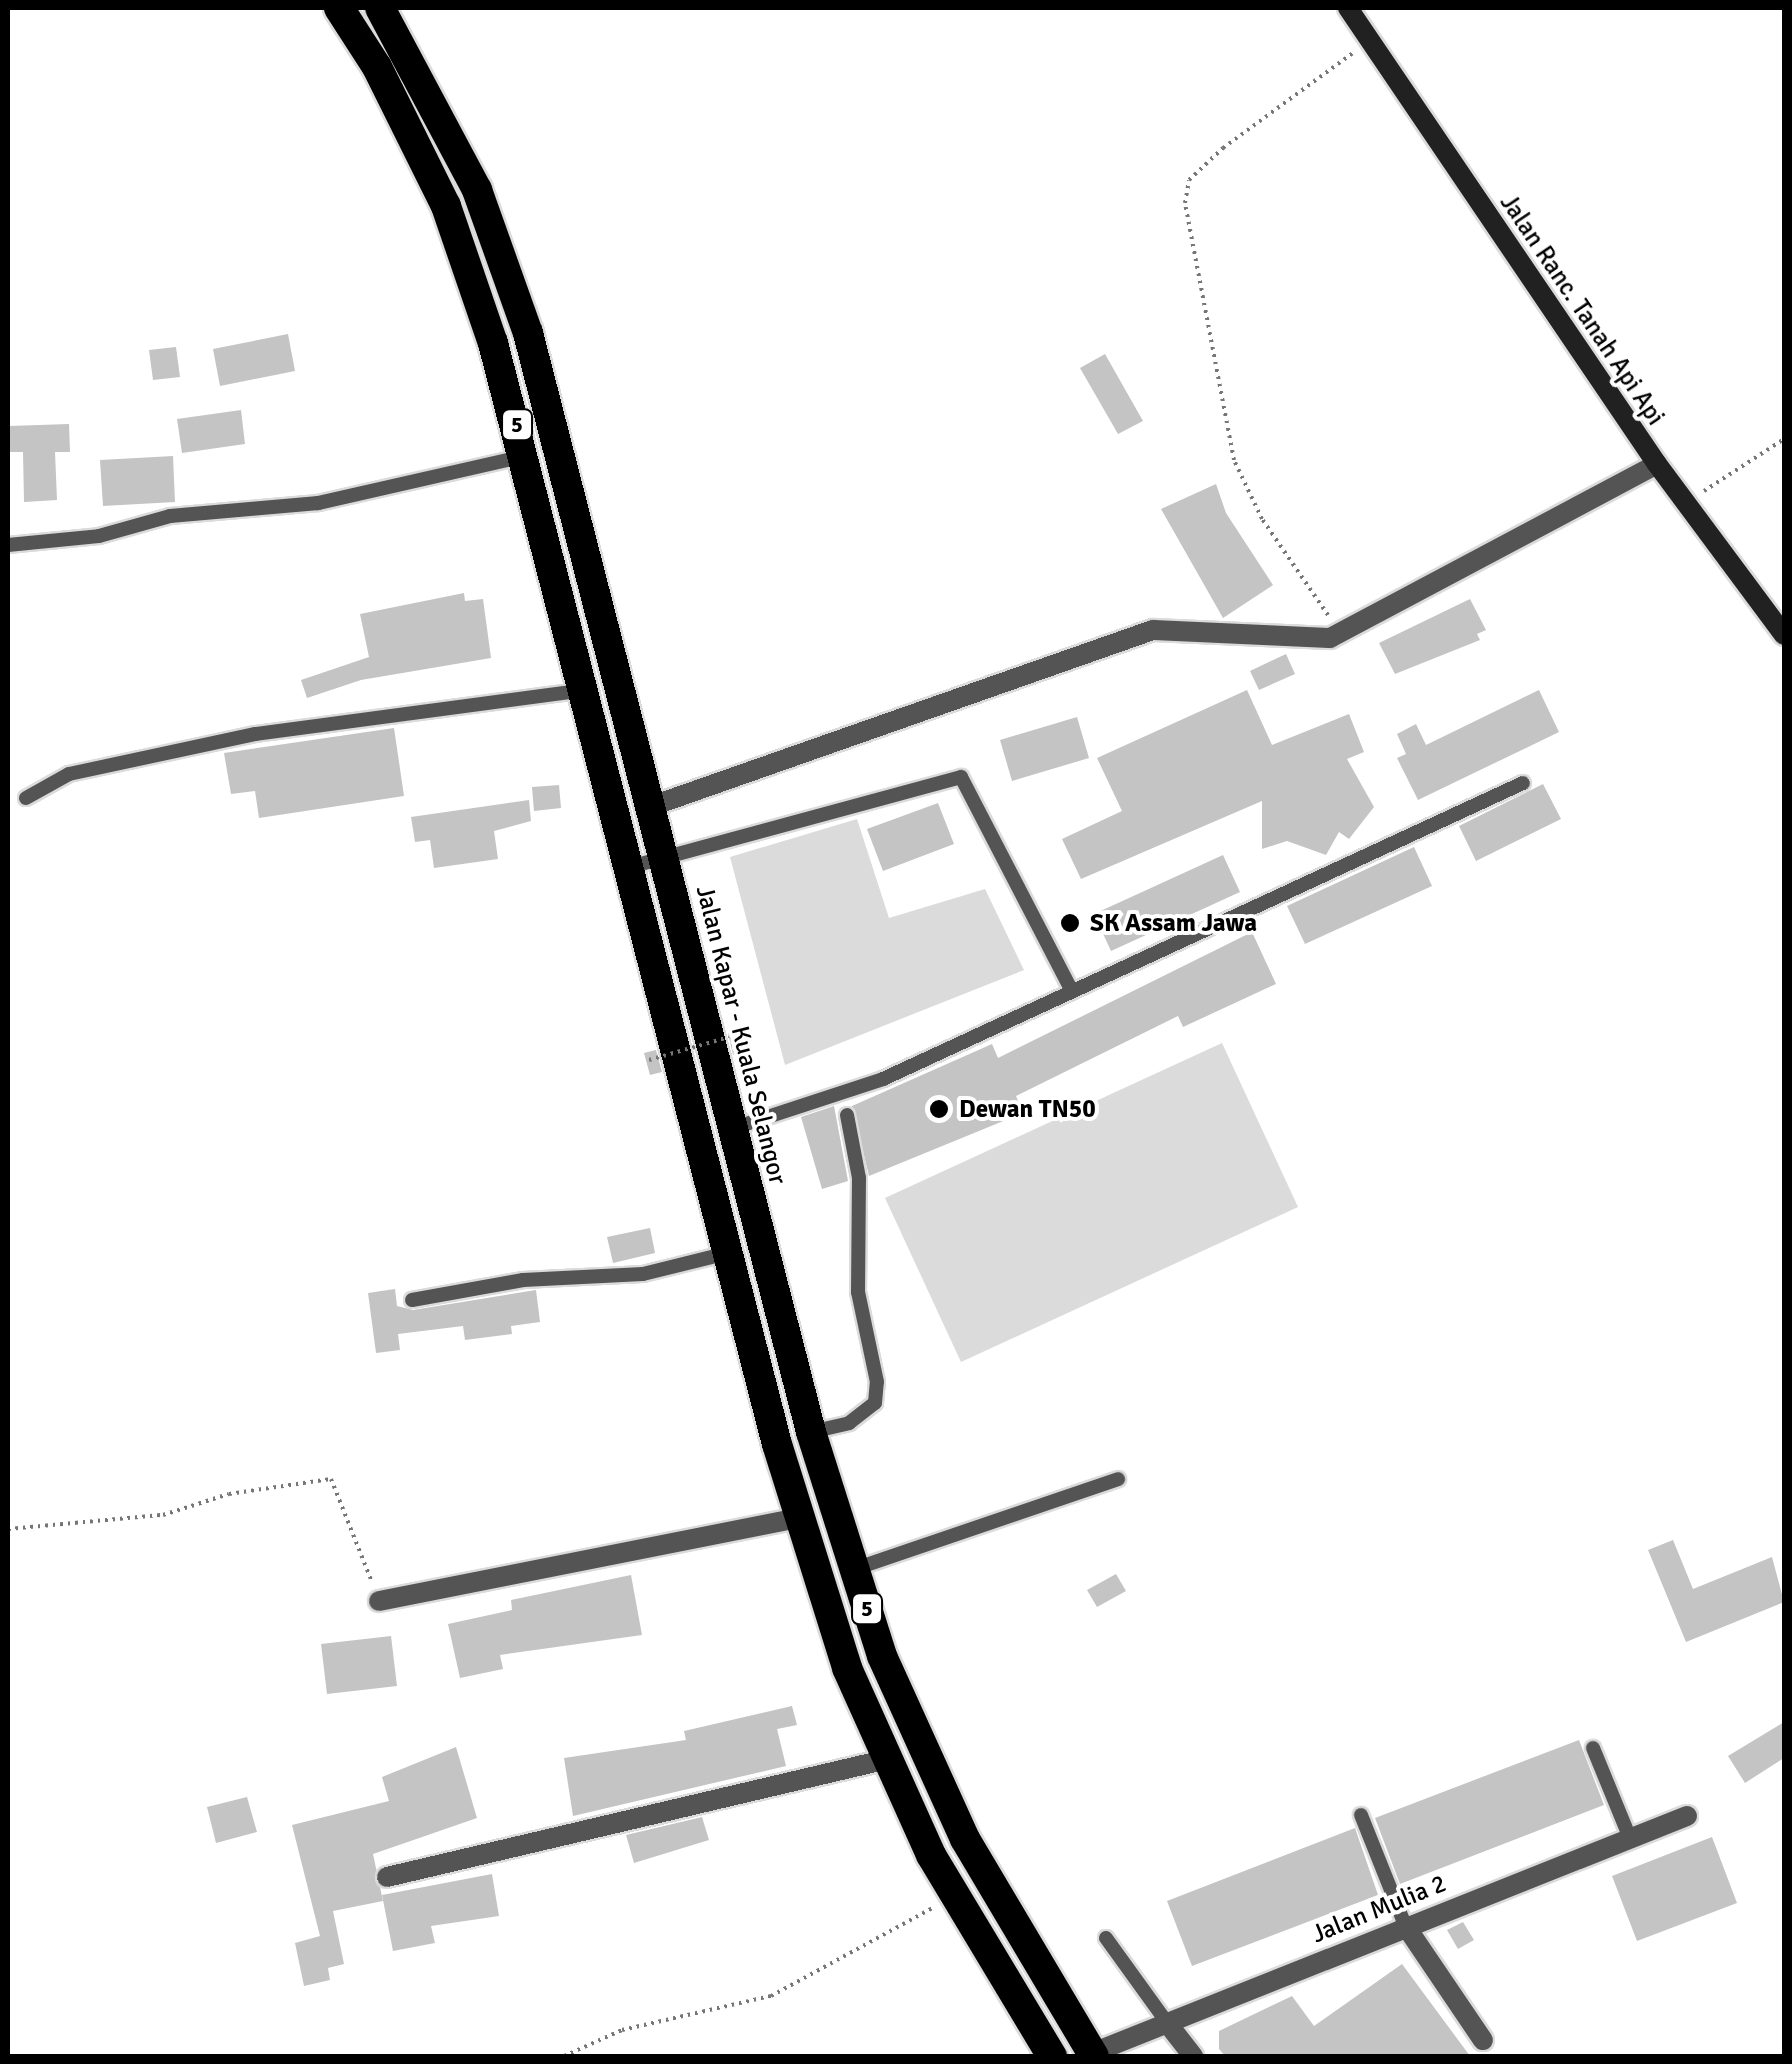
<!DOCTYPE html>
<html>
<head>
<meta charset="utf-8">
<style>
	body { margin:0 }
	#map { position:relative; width:1792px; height:2064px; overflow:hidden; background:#fff; font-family:Signika,sans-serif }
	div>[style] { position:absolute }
	.green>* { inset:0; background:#dbdbdb }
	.building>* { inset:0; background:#c4c4c4 }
	.path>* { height:4px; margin-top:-2px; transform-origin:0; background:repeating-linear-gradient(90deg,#767676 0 2.5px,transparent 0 7.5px) }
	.roads { filter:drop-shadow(2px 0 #dbdbdb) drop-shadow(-2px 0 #dbdbdb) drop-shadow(0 2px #dbdbdb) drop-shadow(0 -2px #dbdbdb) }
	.lane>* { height:14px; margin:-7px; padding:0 7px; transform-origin:7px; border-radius:7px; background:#545454 }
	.street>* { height:20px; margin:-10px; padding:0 10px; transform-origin:10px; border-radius:10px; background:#545454 }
	.secondary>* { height:20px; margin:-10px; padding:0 10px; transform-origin:10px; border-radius:10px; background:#212121 }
	.highway>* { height:30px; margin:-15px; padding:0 15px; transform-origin:15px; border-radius:15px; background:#000 }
	.path-bridge>* { height:4px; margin-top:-2px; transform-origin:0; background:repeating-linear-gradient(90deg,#767676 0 2.5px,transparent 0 7.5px) }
	.dots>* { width:28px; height:28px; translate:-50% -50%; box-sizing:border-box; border:5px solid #fff; border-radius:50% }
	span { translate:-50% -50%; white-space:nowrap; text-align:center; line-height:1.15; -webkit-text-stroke:8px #fff; paint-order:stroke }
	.shield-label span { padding:2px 8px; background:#fff; border:2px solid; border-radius:8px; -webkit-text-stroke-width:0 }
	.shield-label { font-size:22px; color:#000; font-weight:700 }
	.street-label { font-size:25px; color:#000 }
	.poi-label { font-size:25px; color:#000; font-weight:700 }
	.left { translate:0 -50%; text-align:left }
	.frame { position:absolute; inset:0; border:10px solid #000; pointer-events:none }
</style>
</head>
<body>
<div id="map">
	<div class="green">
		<i style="clip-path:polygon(857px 819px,889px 918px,985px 889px,1024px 970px,785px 1065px,730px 857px)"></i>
		<i style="clip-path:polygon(1222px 1043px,1298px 1207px,961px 1362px,885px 1198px)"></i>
	</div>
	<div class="building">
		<i style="clip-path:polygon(288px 334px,295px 371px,220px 386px,213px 349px)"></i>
		<i style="clip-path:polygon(176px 347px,180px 377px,153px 380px,149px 350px)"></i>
		<i style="clip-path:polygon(1105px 354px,1143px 421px,1118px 434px,1080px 368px)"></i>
		<i style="clip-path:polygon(241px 410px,245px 444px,182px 453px,177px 419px)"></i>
		<i style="clip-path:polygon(69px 424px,70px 452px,55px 452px,57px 500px,24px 502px,23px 452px,10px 452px,9px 426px)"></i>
		<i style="clip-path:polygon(173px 456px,175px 502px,103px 506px,100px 460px)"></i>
		<i style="clip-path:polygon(1216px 484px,1226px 513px,1273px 585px,1223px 618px,1161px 509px)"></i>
		<i style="clip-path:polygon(464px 593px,465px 601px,483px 599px,491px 658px,361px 680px,307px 698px,301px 680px,369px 657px,360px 614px)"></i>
		<i style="clip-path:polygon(1470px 599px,1486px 630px,1477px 634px,1480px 640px,1395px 674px,1379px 643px)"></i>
		<i style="clip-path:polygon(1286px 654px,1295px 674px,1259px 690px,1250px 671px)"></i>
		<i style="clip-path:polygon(1247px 690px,1272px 745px,1349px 714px,1364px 752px,1347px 759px,1374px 807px,1349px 839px,1339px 832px,1326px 855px,1287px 841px,1262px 849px,1262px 801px,1081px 879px,1062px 839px,1122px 811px,1097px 758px)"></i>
		<i style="clip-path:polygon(1539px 690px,1559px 732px,1418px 800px,1397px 758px,1406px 754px,1397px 734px,1416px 724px,1426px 745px)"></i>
		<i style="clip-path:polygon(1077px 717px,1089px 758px,1012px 781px,1000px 740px)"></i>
		<i style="clip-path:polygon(394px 728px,404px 796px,259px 818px,255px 791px,231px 794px,224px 753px)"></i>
		<i style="clip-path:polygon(1543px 784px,1561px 819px,1476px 861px,1459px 826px)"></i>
		<i style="clip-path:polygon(559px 785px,561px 808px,534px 811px,532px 787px)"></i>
		<i style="clip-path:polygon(529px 800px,531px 821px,494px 831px,498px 859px,434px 868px,430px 840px,415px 842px,411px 817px)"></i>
		<i style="clip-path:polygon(938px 803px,954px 844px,883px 871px,867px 829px)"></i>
		<i style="clip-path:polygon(1414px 847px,1432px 886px,1305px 944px,1287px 906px)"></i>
		<i style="clip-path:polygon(1223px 855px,1240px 892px,1111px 951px,1094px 914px)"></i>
		<i style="clip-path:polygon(1252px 932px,1276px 984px,1183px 1027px,1178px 1016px,1016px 1096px,1023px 1113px,869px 1176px,852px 1106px,992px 1044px,998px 1058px)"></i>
		<i style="clip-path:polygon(738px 1030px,744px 1052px,733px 1055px,728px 1033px)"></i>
		<i style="clip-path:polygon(656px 1050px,662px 1072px,650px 1075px,644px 1053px)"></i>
		<i style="clip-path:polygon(834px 1106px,848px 1181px,822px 1189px,801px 1117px)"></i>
		<i style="clip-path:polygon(650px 1228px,655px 1253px,613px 1263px,607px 1237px)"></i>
		<i style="clip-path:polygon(395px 1289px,397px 1306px,413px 1310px,536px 1290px,540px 1322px,511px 1326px,512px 1334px,465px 1340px,463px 1326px,398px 1334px,400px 1350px,376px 1353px,368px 1293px)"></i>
		<i style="clip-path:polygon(1673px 1540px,1693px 1589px,1772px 1557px,1784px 1602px,1686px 1642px,1648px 1550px)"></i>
		<i style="clip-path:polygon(1116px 1574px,1126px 1591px,1097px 1607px,1087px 1590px)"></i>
		<i style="clip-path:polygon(631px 1575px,642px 1635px,500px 1655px,503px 1669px,460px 1678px,448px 1624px,512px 1610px,511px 1600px)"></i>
		<i style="clip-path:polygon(391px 1636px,397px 1686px,327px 1694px,321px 1644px)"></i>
		<i style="clip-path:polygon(792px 1706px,797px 1725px,777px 1729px,786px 1766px,573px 1816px,564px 1758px,686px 1740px,684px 1731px)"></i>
		<i style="clip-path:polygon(1784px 1722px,1784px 1758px,1745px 1783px,1728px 1756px)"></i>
		<i style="clip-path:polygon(1579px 1740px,1604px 1805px,1400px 1884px,1375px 1818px)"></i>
		<i style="clip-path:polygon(456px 1747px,477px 1818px,373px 1854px,383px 1901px,333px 1911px,344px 1964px,328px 1968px,330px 1980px,304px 1986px,295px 1943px,320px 1936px,292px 1825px,389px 1801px,382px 1777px)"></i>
		<i style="clip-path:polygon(247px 1797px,257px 1832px,216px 1843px,207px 1807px)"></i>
		<i style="clip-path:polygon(702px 1817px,709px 1840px,634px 1863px,626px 1835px)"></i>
		<i style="clip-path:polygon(1355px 1828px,1378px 1895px,1192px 1966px,1167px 1901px)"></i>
		<i style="clip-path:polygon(1712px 1837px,1737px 1903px,1637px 1941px,1612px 1876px)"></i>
		<i style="clip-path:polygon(492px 1874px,499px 1916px,431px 1926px,435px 1943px,393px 1951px,382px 1895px)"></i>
		<i style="clip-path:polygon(1463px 1922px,1474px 1940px,1458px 1949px,1447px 1930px)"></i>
		<i style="clip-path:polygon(1402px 1964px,1470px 2056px,1225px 2056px,1219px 2049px,1219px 2031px,1292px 1996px,1314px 2026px)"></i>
	</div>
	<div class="path">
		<i style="left:1704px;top:491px;width:95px;rotate:-33deg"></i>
		<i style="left:1328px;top:615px;width:116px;rotate:-124.5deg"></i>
		<i style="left:1262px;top:519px;width:65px;rotate:-115.4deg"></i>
		<i style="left:1234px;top:460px;width:262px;rotate:-100.8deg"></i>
		<i style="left:1185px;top:203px;width:23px;rotate:-80deg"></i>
		<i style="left:1189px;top:180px;width:47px;rotate:-43.3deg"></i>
		<i style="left:1223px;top:148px;width:162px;rotate:-36.2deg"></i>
		<i style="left:8px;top:1529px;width:156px;rotate:-5.2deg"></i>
		<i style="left:163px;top:1515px;width:69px;rotate:-17.7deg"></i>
		<i style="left:229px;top:1494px;width:103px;rotate:-8.4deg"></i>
		<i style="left:331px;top:1479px;width:111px;rotate:68.3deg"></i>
		<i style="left:564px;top:2056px;width:64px;rotate:-24.1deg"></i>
		<i style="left:622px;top:2030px;width:153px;rotate:-12.9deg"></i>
		<i style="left:771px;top:1996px;width:186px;rotate:-28.6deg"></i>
	</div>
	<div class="roads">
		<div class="lane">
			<i style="left:8px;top:545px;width:91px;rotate:-5.6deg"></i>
			<i style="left:99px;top:536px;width:74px;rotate:-15.7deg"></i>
			<i style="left:170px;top:516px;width:149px;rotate:-5deg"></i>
			<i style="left:318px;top:503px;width:212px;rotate:-12.8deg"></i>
			<i style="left:26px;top:798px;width:49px;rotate:-29.2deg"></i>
			<i style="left:69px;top:774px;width:191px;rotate:-12.1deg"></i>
			<i style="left:256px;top:734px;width:332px;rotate:-7.6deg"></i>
			<i style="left:630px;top:867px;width:343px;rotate:-15.2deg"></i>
			<i style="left:961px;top:777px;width:241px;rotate:62.6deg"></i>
			<i style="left:734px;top:1128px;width:157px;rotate:-18.2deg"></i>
			<i style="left:883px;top:1079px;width:705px;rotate:-24.82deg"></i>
			<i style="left:412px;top:1300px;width:113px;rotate:-10.2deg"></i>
			<i style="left:523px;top:1280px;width:120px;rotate:-2.9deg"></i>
			<i style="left:643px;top:1274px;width:88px;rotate:-13.9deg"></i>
			<i style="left:811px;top:1432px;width:39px;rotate:-13deg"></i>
			<i style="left:849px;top:1423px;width:33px;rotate:-38deg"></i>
			<i style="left:875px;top:1403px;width:21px;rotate:-85deg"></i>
			<i style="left:877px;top:1382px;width:92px;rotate:-101.9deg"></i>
			<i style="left:858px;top:1292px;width:114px;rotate:-89.5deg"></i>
			<i style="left:859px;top:1178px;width:64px;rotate:-100.8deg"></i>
			<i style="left:854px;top:1569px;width:279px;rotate:-18.8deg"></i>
			<i style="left:1593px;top:1748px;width:97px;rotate:67.7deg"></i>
			<i style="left:1361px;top:1815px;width:118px;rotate:68.2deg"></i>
			<i style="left:1106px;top:1938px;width:106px;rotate:54.2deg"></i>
		</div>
		<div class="street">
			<i style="left:652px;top:806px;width:531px;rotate:-19.36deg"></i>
			<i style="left:1153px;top:630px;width:177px;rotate:2.6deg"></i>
			<i style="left:1330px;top:638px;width:370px;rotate:-28deg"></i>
			<i style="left:379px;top:1601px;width:429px;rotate:-11.2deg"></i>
			<i style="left:387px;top:1877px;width:511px;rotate:-13.25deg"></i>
			<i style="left:1405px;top:1925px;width:139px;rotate:55.9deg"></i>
			<i style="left:1168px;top:2024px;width:41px;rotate:52deg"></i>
			<i style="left:1085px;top:2056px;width:648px;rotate:-21.74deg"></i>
		</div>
		<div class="secondary">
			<i style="left:1348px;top:8px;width:551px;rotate:55.88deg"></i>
			<i style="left:1657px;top:464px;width:213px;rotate:53.4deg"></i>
		</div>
		<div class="highway">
			<i style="left:339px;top:8px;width:70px;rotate:57.2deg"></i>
			<i style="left:377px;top:67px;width:155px;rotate:63.6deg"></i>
			<i style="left:446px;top:206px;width:145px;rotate:71.1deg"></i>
			<i style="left:493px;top:343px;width:1137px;rotate:75.54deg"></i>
			<i style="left:777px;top:1444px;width:235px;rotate:72.6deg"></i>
			<i style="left:847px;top:1668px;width:205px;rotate:65.8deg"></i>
			<i style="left:931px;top:1855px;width:235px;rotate:59deg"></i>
			<i style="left:380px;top:8px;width:206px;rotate:61.9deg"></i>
			<i style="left:477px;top:190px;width:152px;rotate:70.4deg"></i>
			<i style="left:528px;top:333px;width:1135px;rotate:75.56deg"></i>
			<i style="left:811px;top:1432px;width:235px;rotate:72.4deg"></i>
			<i style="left:882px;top:1656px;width:201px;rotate:65.6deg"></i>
			<i style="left:965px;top:1839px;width:252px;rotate:59.3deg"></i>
		</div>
	</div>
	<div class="path-bridge">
		<i style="left:649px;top:1060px;width:83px;rotate:-16deg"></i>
	</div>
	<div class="dots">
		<i style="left:1070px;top:923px;background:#000"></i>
		<i style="left:939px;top:1109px;background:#000"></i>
	</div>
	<div class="shield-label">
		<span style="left:517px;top:425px">5</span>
		<span style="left:867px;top:1609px">5</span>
	</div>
	<div class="street-label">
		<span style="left:1582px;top:310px;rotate:56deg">Jalan Ranc. Tanah Api Api</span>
		<span style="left:741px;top:1035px;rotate:76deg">Jalan Kapar - Kuala Selangor</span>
		<span style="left:1379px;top:1909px;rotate:-22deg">Jalan Mulia 2</span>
	</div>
	<div class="poi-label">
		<span class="left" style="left:1090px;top:923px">SK Assam Jawa</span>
		<span class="left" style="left:959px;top:1109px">Dewan TN50</span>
	</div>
	<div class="frame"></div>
</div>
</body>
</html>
